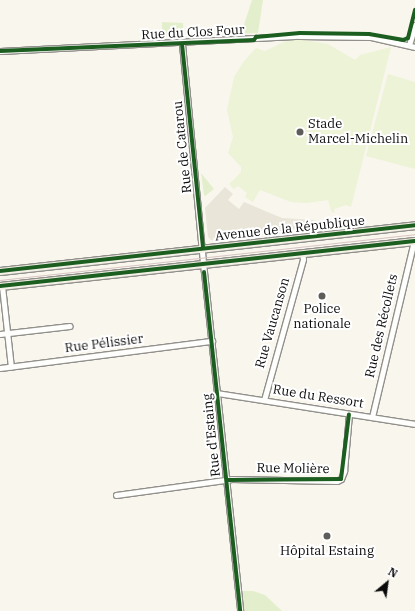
<!DOCTYPE html>
<html>
<head>
<meta charset="utf-8">
<style>
	body { margin:0 }
	#map { position:relative; width:415px; height:611px; overflow:hidden; background:#f9f6ed; font-family:"IBM Plex Serif",serif }
	div>[style] { position:absolute }
	.green>* { inset:0; background:#e3efcc }
	.pitch>* { inset:0; background:#edf3d6 }
	.plaza>* { inset:0; background:#e9e5d8 }
	.roads { filter:drop-shadow(1px 0 #92908c) drop-shadow(-1px 0 #92908c) drop-shadow(0 1px #92908c) drop-shadow(0 -1px #92908c) }
	.street>* { height:5px; margin:-2.5px; padding:0 2.5px; transform-origin:2.5px; border-radius:2.5px; background:#fefefc }
	.secondary>* { height:7px; margin:-3.5px; padding:0 3.5px; transform-origin:3.5px; border-radius:3.5px; background:#f4f2e7 }
	.tram>* { height:1px; margin:-0.5px; padding:0 0.5px; transform-origin:0.5px; border-radius:0.5px; background:#d6c3c3 }
	.cycleway>* { height:4px; margin:-2px; padding:0 2px; transform-origin:2px; border-radius:2px; background:#1b5e20 }
	.dots>* { width:11px; height:11px; translate:-50% -50%; box-sizing:border-box; border:2px solid #fff; border-radius:50% }
	span { translate:-50% -50%; white-space:nowrap; text-align:center; line-height:1.15; -webkit-text-stroke:4px #fff; paint-order:stroke }
	.street-label { font-size:13px; color:#0a0a0a }
	.poi-label { font-size:13px; color:#0a0a0a }
	.left { translate:0 -50%; text-align:left }
	.north { position:absolute; left:367px; top:563px; width:40px; height:40px; -webkit-text-stroke:3px #fff; paint-order:stroke; rotate:29deg; font-size:11px; font-weight:700; line-height:16px; text-align:center; color:#0a0a0a }
	.north::after { content:''; display:block; margin:auto; width:14px; height:18px; background:#0a0a0a; clip-path:polygon(50% 0,100% 100%,50% 72%,0 100%) }
</style>
</head>
<body>
<div id="map">
	<div class="green">
		<i style="clip-path:polygon(252px 0,263px 0,258px 33px,241px 34px)"></i>
		<i style="clip-path:polygon(162px 22px,183px 23px,184px 36px,162px 37px)"></i>
		<i style="clip-path:polygon(201px 173px,214px 189px,205px 196px,204px 195px)"></i>
		<i style="clip-path:polygon(241px 591px,253px 591px,265px 595px,282px 611px,244px 611px)"></i>
	</div>
	<div class="pitch">
		<i style="clip-path:polygon(297px 39px,328px 44px,355px 60px,360px 55px,391px 47px,351px 207px,346px 205px,334px 209px,335px 212px,332px 213px,328px 200px,307px 203px,291px 202px,260px 190px,253px 202px,245px 197px,247px 193px,238px 186px,234px 189px,229px 184px,241px 172px,241px 167px,228px 153px,233px 137px,227px 110px,234px 77px,244px 61px,256px 48px,265px 51px,284px 42px)"></i>
		<i style="clip-path:polygon(388px 74px,415px 82px,415px 169px,366px 156px)"></i>
	</div>
	<div class="plaza">
		<i style="clip-path:polygon(225px 187px,233px 194px,228px 200px,239px 209px,244px 202px,282px 218px,315px 220px,317px 230px,211px 240px,208px 237px,205px 208px)"></i>
	</div>
	<div class="roads">
		<div class="street">
			<i style="left:182px;top:44px;width:229px;rotate:84.5deg"></i>
			<i style="left:204px;top:272px;width:341px;rotate:83.9deg"></i>
			<i style="left:409px;top:45px;width:21px;rotate:-73deg"></i>
			<i style="left:0;top:51px;width:300px;rotate:-2.9deg"></i>
			<i style="left:300px;top:36px;width:71px;rotate:0.8deg"></i>
			<i style="left:371px;top:37px;width:45px;rotate:12.8deg"></i>
			<i style="left:2px;top:286px;width:81px;rotate:83.7deg"></i>
			<i style="left:0;top:334px;width:70px;rotate:-6.5deg"></i>
			<i style="left:0;top:368px;width:214px;rotate:-7.3deg"></i>
			<i style="left:217px;top:393px;width:200px;rotate:8.9deg"></i>
			<i style="left:264px;top:400px;width:146px;rotate:-74.5deg"></i>
			<i style="left:303px;top:259px;width:6px;rotate:-99deg"></i>
			<i style="left:372px;top:417px;width:181px;rotate:-76.6deg"></i>
			<i style="left:116px;top:495px;width:117px;rotate:-7.9deg"></i>
			<i style="left:232px;top:479px;width:105px;rotate:1.1deg"></i>
			<i style="left:337px;top:481px;width:4px;rotate:-27deg"></i>
			<i style="left:341px;top:479px;width:9px;rotate:-69deg"></i>
			<i style="left:344px;top:471px;width:57px;rotate:-85deg"></i>
		</div>
		<div class="secondary">
			<i style="left:0;top:271px;width:418px;rotate:-6.3deg"></i>
			<i style="left:0;top:286px;width:417px;rotate:-6.2deg"></i>
		</div>
	</div>
	<div class="tram">
		<i style="left:0;top:280px;width:418px;rotate:-6.3deg"></i>
	</div>
	<div class="cycleway">
		<i style="left:182px;top:44px;width:205px;rotate:84.1deg"></i>
		<i style="left:0;top:51px;width:254px;rotate:-2.5deg"></i>
		<i style="left:254px;top:40px;width:4px;rotate:-56deg"></i>
		<i style="left:256px;top:37px;width:44px;rotate:-5.2deg"></i>
		<i style="left:300px;top:33px;width:69px;rotate:0.8deg"></i>
		<i style="left:369px;top:34px;width:35px;rotate:10deg"></i>
		<i style="left:403px;top:40px;width:5px;rotate:-22deg"></i>
		<i style="left:408px;top:38px;width:29px;rotate:-76deg"></i>
		<i style="left:0;top:271px;width:418px;rotate:-6.3deg"></i>
		<i style="left:204px;top:272px;width:341px;rotate:83.9deg"></i>
		<i style="left:0;top:286px;width:417px;rotate:-6.2deg"></i>
		<i style="left:227px;top:480px;width:114px;rotate:-0.5deg"></i>
		<i style="left:341px;top:479px;width:65px;rotate:-83deg"></i>
	</div>
	<div class="dots">
		<i style="left:300px;top:132px;background:#5e5d59"></i>
		<i style="left:322px;top:296px;background:#5e5d59"></i>
		<i style="left:327px;top:536px;background:#5e5d59"></i>
	</div>
	<div class="street-label">
		<span style="left:193px;top:33px;rotate:-3deg">Rue du Clos Four</span>
		<span style="left:183px;top:147px;rotate:-96deg">Rue de Catarou</span>
		<span style="left:290px;top:229px;rotate:-6deg">Avenue de la République</span>
		<span style="left:273px;top:323px;rotate:-74deg">Rue Vaucanson</span>
		<span style="left:382px;top:326px;rotate:-77deg">Rue des Récollets</span>
		<span style="left:104px;top:344px;rotate:-7deg">Rue Pélissier</span>
		<span style="left:318px;top:397px;rotate:9deg">Rue du Ressort</span>
		<span style="left:212px;top:435px;rotate:-96deg">Rue d'Estaing</span>
		<span style="left:293px;top:469px;rotate:1deg">Rue Molière</span>
	</div>
	<div class="poi-label">
		<span class="left" style="left:308px;top:132px">Stade<br>Marcel-Michelin</span>
		<span style="left:322px;top:317px">Police<br>nationale</span>
		<span style="left:327px;top:551px">Hôpital Estaing</span>
	</div>
	<div class="north">N</div>
</div>
</body>
</html>
